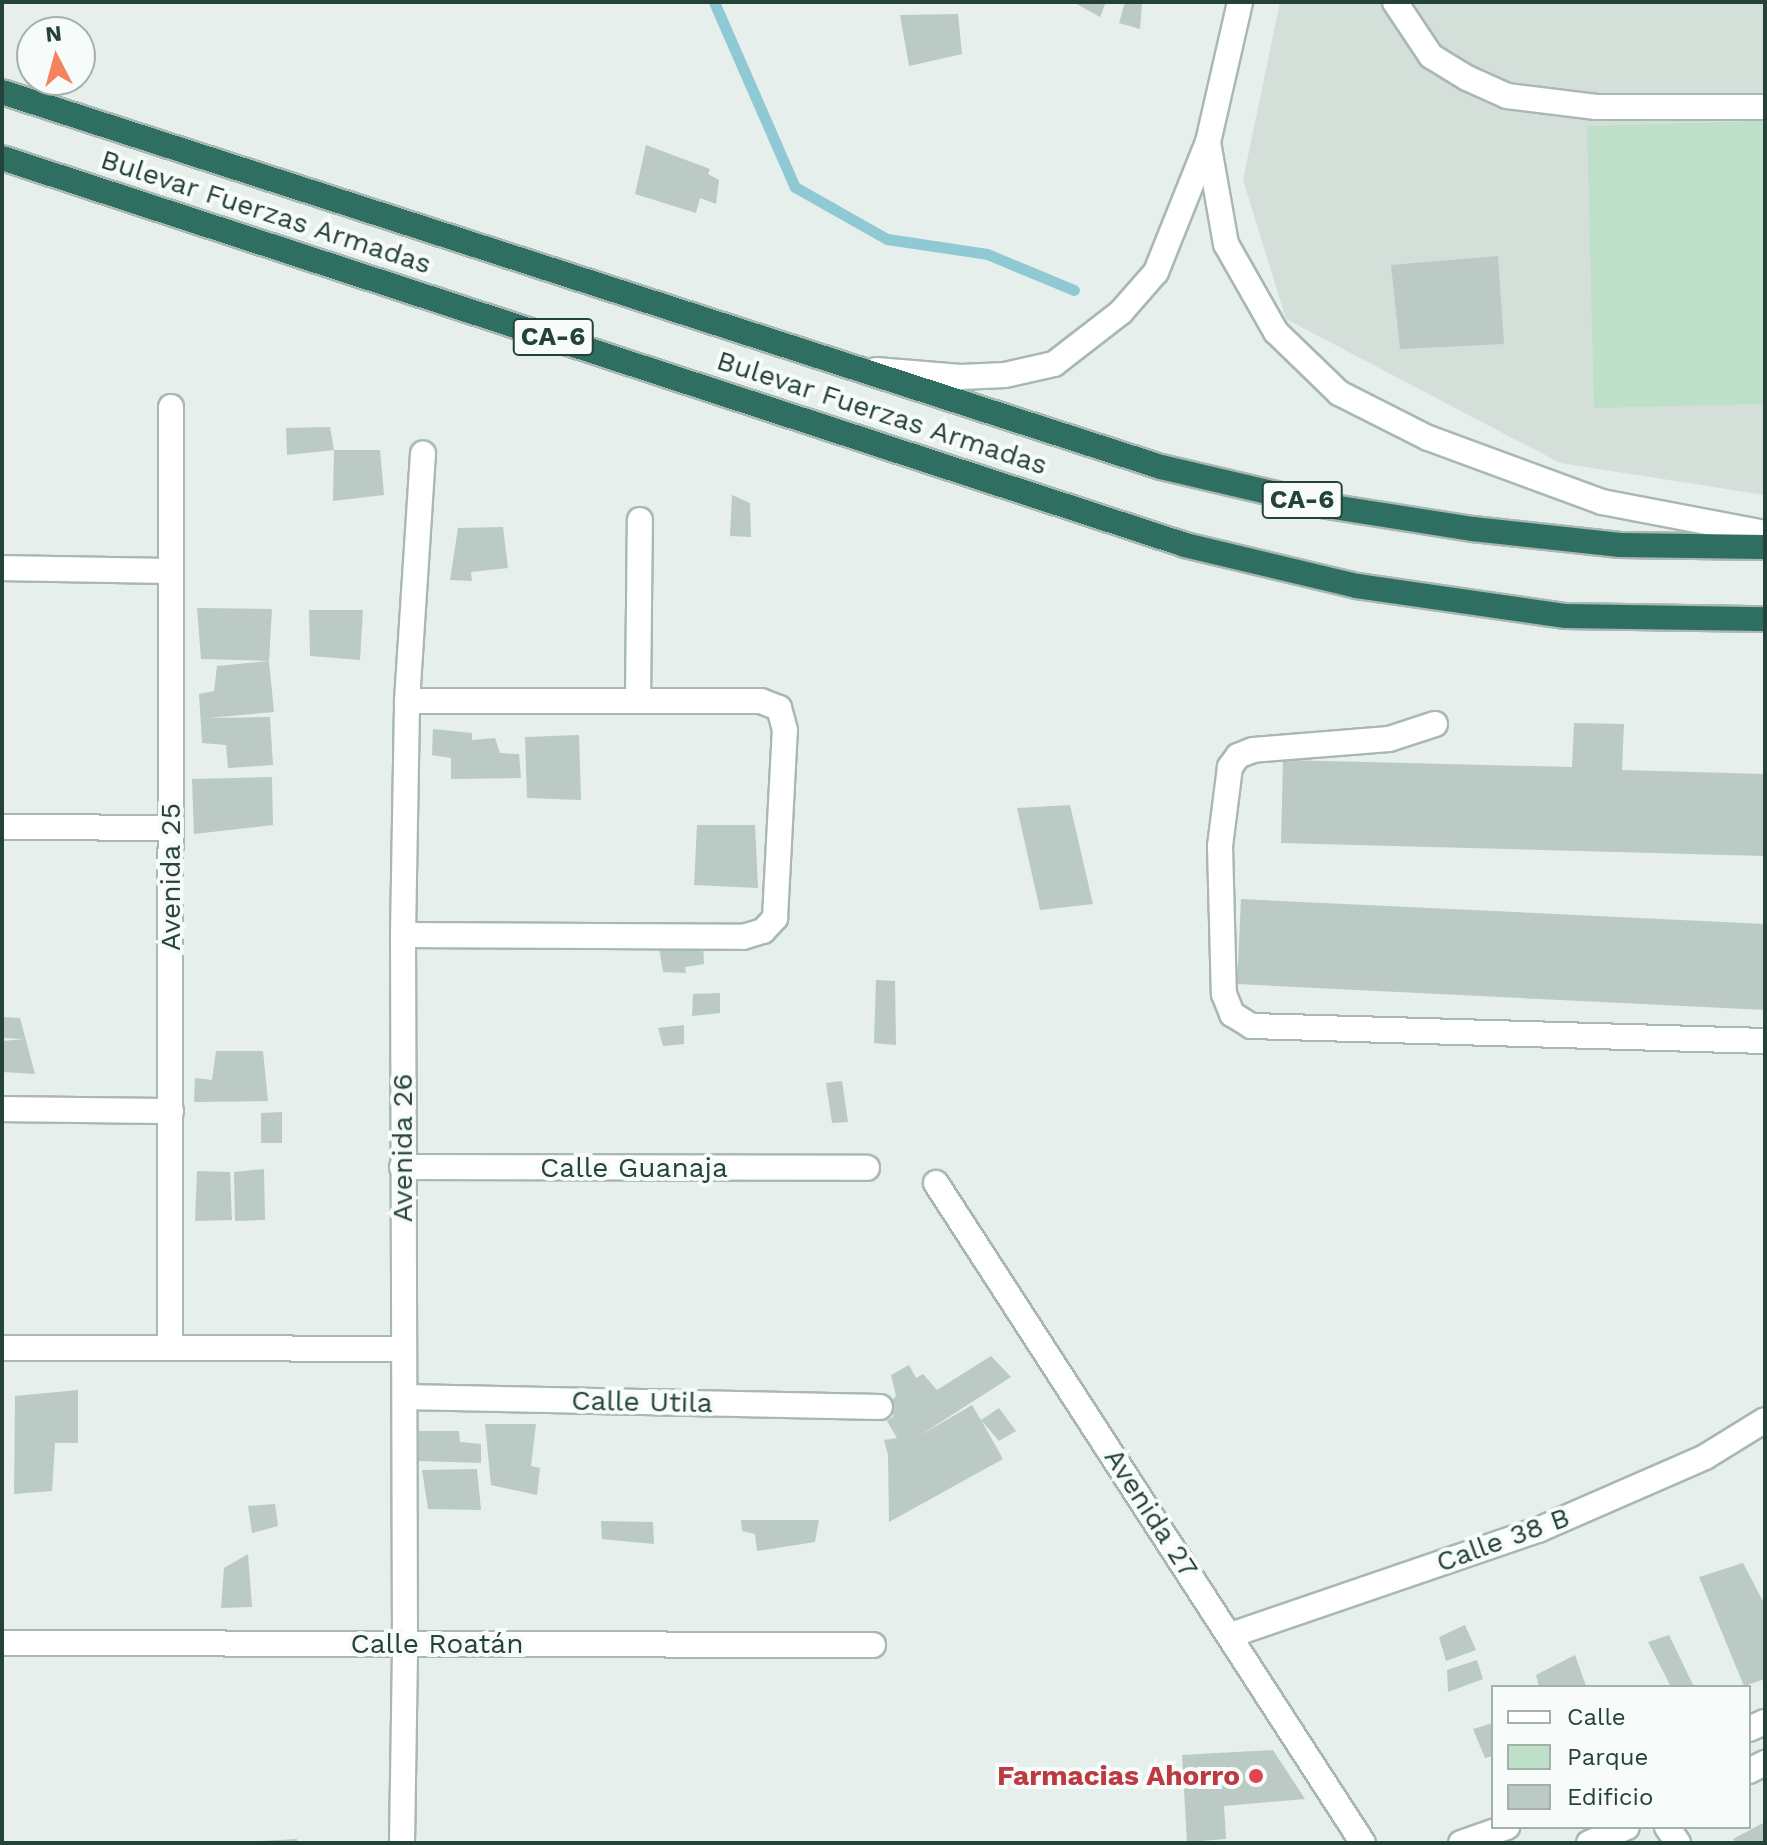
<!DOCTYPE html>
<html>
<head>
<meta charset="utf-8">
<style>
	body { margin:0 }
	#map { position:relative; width:1767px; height:1845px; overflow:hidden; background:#e6efeb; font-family:"Work Sans",sans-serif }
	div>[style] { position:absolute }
	.built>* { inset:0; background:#d4dfda }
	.green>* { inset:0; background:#bfe0c8 }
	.stream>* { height:11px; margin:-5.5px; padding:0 5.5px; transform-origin:5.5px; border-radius:5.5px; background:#8ec9d4 }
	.building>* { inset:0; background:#bbcac4 }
	.roads { filter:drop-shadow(2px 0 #a8b8b2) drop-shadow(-2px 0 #a8b8b2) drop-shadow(0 2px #a8b8b2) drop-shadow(0 -2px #a8b8b2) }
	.minor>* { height:24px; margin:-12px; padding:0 12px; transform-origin:12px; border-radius:12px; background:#fff }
	.highway>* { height:24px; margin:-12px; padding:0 12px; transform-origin:12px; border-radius:12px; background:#2f6f62 }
	.dots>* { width:22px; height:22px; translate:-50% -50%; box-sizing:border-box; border:4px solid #f7fbf9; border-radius:50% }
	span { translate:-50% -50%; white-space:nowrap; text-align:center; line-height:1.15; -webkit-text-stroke:8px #f7fbf9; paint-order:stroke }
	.shield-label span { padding:2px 6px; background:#f7fbf9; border:2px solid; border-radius:6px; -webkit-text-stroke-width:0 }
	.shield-label { font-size:26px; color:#24423a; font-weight:700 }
	.street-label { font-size:28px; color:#24423a }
	.health-label { font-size:28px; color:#be3a42; font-weight:700 }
	.right { translate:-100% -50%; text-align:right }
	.frame { position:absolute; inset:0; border:4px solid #24423a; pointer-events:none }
	.legend { position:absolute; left:1491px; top:1685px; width:260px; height:144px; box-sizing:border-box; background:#f7fbf9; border:2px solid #a3b1ad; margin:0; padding:10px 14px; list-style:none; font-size:24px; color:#24423a }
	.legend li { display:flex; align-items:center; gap:16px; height:40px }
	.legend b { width:40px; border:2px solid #a3b1ad }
	.north { position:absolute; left:16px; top:16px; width:80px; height:80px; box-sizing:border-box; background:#f7fbf9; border:2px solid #a3b1ad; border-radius:50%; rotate:354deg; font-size:22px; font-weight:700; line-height:32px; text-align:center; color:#24423a }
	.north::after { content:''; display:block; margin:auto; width:28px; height:36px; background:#f4845f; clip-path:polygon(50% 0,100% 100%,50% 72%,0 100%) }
</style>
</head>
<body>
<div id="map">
	<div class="built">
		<i style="clip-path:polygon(1280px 2px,1765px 2px,1765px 495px,1560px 463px,1286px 319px,1243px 180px)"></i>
	</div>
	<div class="green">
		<i style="clip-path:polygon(1765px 121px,1765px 404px,1594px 408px,1587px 126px)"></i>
	</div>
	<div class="stream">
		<i style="left:714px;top:2px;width:202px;rotate:66.4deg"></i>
		<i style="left:795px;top:187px;width:106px;rotate:29.5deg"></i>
		<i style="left:887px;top:239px;width:101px;rotate:8.5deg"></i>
		<i style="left:987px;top:254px;width:94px;rotate:22.5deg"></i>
	</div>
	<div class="building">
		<i style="clip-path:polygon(1073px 2px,1106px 2px,1100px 17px)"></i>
		<i style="clip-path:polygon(1125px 2px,1142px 2px,1140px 29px,1119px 23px)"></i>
		<i style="clip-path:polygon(958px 14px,962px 54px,909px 66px,900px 15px)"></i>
		<i style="clip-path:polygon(646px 145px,710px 169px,708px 174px,719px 180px,716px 204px,700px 198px,696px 213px,635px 194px)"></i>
		<i style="clip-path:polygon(1498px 256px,1504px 344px,1400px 349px,1391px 265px)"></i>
		<i style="clip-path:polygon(330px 427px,334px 450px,287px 455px,286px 428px)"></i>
		<i style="clip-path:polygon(334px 450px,380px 450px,384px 495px,333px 501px)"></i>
		<i style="clip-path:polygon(732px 495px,750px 503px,751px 537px,730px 536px)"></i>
		<i style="clip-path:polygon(503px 527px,508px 568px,471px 572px,472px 581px,450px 580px,458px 528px)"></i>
		<i style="clip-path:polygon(197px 608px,272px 609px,269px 661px,274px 712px,209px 718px,270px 717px,273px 765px,228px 768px,226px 745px,202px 743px,199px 694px,214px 691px,217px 666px,269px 661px,201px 659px)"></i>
		<i style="clip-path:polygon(309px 610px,363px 610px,360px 660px,310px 656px)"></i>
		<i style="clip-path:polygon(1574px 723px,1624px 724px,1622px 770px,1765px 774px,1765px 856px,1281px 843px,1283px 760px,1572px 767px)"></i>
		<i style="clip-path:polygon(433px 729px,472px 733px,472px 740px,495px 738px,500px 753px,519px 754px,521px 778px,451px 779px,451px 758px,432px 755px)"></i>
		<i style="clip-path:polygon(579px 735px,581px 800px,527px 798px,525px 737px)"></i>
		<i style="clip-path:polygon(272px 777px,273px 825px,194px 834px,192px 779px)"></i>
		<i style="clip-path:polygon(1070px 805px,1093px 904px,1040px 910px,1017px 808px)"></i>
		<i style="clip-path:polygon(697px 825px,755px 825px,758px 888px,694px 885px)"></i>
		<i style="clip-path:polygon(1241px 899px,1765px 924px,1765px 1010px,1237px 984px)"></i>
		<i style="clip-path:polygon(703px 946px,704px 964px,685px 967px,686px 973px,663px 972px,659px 948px)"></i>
		<i style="clip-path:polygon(876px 980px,895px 981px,896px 1045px,874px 1043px)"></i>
		<i style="clip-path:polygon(720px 993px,720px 1013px,692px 1016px,693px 994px)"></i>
		<i style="clip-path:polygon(2px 1017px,20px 1018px,35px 1074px,2px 1072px,2px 1041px,25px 1039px,2px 1038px)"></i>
		<i style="clip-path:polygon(684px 1025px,684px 1044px,663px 1046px,658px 1028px)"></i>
		<i style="clip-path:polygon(216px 1051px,263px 1051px,268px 1101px,194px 1102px,195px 1078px,212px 1080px)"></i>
		<i style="clip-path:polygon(842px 1081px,848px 1122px,832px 1123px,826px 1083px)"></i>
		<i style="clip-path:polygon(282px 1112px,282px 1143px,261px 1143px,261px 1113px)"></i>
		<i style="clip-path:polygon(264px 1169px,265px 1220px,235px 1221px,234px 1172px)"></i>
		<i style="clip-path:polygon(197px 1171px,230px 1172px,232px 1220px,195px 1221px)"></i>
		<i style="clip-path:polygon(991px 1356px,1011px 1377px,919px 1436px,972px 1405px,981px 1420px,999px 1408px,1016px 1431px,999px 1441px,981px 1420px,1003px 1459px,889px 1522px,888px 1455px,884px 1440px,897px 1438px,887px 1421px,894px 1416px,887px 1405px,896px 1396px,891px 1375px,909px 1365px,916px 1378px,923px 1374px,937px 1390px)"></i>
		<i style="clip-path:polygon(78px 1390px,78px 1443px,55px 1443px,52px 1491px,14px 1494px,15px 1396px)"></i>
		<i style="clip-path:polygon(485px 1424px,536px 1424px,531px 1466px,540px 1468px,537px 1495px,491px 1485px)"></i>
		<i style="clip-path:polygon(419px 1431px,459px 1431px,460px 1442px,481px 1444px,481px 1463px,418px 1461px)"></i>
		<i style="clip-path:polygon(477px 1469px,481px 1510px,428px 1509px,422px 1470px)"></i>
		<i style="clip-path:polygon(275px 1504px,278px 1526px,252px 1533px,248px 1506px)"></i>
		<i style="clip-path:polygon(741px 1520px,819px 1520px,815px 1542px,757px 1551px,755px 1534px,742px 1531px)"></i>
		<i style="clip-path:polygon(601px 1521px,653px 1522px,654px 1544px,602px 1539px)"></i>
		<i style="clip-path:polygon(248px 1554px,252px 1607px,221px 1608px,224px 1568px)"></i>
		<i style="clip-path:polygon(1743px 1563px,1765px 1605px,1765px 1679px,1744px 1686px,1699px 1577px)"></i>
		<i style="clip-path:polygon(1465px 1625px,1476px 1650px,1446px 1661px,1439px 1637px)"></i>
		<i style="clip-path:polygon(1669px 1635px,1694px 1687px,1671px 1687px,1648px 1642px)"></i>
		<i style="clip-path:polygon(1575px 1655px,1586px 1686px,1539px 1687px,1536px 1675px)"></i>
		<i style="clip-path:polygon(1477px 1660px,1483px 1679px,1448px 1692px,1447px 1670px)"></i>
		<i style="clip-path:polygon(1493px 1723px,1493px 1756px,1485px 1758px,1473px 1729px)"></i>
		<i style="clip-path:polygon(1273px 1750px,1305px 1799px,1224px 1806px,1226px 1839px,1187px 1842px,1182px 1755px)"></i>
		<i style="clip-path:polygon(1765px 1822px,1765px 1843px,1736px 1843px,1733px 1839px)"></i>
		<i style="clip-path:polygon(297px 1839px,297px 1843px,260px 1843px,260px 1841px)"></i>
	</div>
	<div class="roads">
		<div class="minor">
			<i style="left:1395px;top:2px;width:65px;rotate:56.3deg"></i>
			<i style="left:1431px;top:56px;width:42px;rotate:31.4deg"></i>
			<i style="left:1467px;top:78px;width:44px;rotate:24.2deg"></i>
			<i style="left:1507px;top:96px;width:90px;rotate:7deg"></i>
			<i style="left:1596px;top:107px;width:169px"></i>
			<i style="left:1208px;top:142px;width:104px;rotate:80deg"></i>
			<i style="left:1226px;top:244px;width:101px;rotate:60.4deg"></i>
			<i style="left:1276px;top:332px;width:88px;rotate:44.1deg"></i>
			<i style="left:1339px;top:393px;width:100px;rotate:26.8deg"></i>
			<i style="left:1428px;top:438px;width:185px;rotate:20.2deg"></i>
			<i style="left:1602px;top:502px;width:166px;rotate:10.8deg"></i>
			<i style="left:876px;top:370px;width:85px;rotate:4.7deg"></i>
			<i style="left:961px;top:377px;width:44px;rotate:-2.6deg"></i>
			<i style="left:1005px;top:375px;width:50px;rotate:-12.7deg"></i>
			<i style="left:1054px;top:364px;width:85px;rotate:-37.8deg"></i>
			<i style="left:1121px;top:312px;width:53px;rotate:-48.8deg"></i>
			<i style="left:1156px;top:272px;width:140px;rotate:-68.2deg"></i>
			<i style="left:1208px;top:142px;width:144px;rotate:-77.1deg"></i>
			<i style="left:2px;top:568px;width:169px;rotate:1deg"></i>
			<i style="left:638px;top:700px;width:180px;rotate:-89.4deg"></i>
			<i style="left:1435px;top:724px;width:48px;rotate:161.9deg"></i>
			<i style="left:1389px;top:739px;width:136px;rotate:175.4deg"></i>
			<i style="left:1253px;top:750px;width:16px;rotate:158deg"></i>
			<i style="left:1238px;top:756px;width:14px;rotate:126deg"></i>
			<i style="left:1230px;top:767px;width:80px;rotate:97.2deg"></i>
			<i style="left:1220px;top:846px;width:148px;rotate:88.5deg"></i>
			<i style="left:1224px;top:994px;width:22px;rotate:68deg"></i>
			<i style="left:1232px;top:1014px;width:22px;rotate:32deg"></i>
			<i style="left:1251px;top:1026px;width:514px;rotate:1.67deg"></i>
			<i style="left:2px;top:827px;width:169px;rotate:0.3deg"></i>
			<i style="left:403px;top:935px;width:340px;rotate:0.3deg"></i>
			<i style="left:743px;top:937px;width:21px;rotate:-17deg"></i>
			<i style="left:763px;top:931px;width:18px;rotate:-47deg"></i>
			<i style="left:775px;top:918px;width:188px;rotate:-87deg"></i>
			<i style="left:785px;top:730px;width:23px;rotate:-105deg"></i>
			<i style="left:779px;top:708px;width:19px;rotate:-159deg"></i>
			<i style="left:761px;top:701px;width:354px;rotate:180deg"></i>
			<i style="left:2px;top:1109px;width:169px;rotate:0.7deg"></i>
			<i style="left:402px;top:1167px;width:465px;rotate:0.1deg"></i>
			<i style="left:936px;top:1183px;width:786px;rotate:57.1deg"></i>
			<i style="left:170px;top:1347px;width:940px;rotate:-89.94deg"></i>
			<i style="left:2px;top:1348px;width:402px;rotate:0.1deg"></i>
			<i style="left:405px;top:1397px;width:475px;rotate:1.2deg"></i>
			<i style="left:1231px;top:1635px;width:324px;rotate:-18.9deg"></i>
			<i style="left:1538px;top:1530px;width:182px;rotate:-23.6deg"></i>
			<i style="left:1705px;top:1457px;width:70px;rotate:-31.7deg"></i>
			<i style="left:2px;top:1643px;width:871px;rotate:0.13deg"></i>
			<i style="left:1749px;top:1729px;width:17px;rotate:-24deg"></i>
			<i style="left:1749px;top:1771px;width:18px;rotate:-27deg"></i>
			<i style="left:1667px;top:1827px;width:19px;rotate:55deg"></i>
			<i style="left:402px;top:1843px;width:199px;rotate:-89.1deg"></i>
			<i style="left:405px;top:1644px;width:709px;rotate:-90.16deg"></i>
			<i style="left:403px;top:935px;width:234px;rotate:-89deg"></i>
			<i style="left:407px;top:701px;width:248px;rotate:-86.3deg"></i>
			<i style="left:1461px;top:1843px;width:49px;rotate:-19.2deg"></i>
			<i style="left:1589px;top:1843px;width:41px;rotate:-22.8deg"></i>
		</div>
		<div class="highway">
			<i style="left:2px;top:92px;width:1218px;rotate:17.93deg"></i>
			<i style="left:1161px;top:467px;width:171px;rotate:13.2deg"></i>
			<i style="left:1327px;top:506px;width:148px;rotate:9deg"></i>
			<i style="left:1473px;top:529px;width:148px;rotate:6.2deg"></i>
			<i style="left:1620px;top:545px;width:145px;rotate:0.8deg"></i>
			<i style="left:2px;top:158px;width:1245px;rotate:18.11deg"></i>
			<i style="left:1185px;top:545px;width:177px;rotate:13.4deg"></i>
			<i style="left:1357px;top:586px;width:211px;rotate:8.2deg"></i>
			<i style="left:1566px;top:616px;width:199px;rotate:0.9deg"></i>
		</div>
	</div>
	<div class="dots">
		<i style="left:1256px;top:1776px;background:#e0444e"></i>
	</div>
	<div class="shield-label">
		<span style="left:553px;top:337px">CA-6</span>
		<span style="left:1302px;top:500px">CA-6</span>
	</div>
	<div class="street-label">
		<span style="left:266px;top:212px;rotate:18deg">Bulevar Fuerzas Armadas</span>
		<span style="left:882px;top:413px;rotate:18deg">Bulevar Fuerzas Armadas</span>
		<span style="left:171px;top:877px;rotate:-90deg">Avenida 25</span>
		<span style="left:403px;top:1148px;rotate:-90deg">Avenida 26</span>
		<span style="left:634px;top:1168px">Calle Guanaja</span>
		<span style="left:642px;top:1402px;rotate:1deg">Calle Utila</span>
		<span style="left:1151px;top:1513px;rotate:57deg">Avenida 27</span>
		<span style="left:1503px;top:1540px;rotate:-20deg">Calle 38 B</span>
		<span style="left:437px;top:1644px">Calle Roatán</span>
	</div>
	<div class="health-label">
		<span class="right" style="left:1240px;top:1776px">Farmacias Ahorro</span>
	</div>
	<div class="frame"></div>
	<ul class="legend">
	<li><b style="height:10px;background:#fff"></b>Calle</li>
	<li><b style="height:22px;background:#bfe0c8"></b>Parque</li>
	<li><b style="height:22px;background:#bbcac4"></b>Edificio</li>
	</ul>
	<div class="north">N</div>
</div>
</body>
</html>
